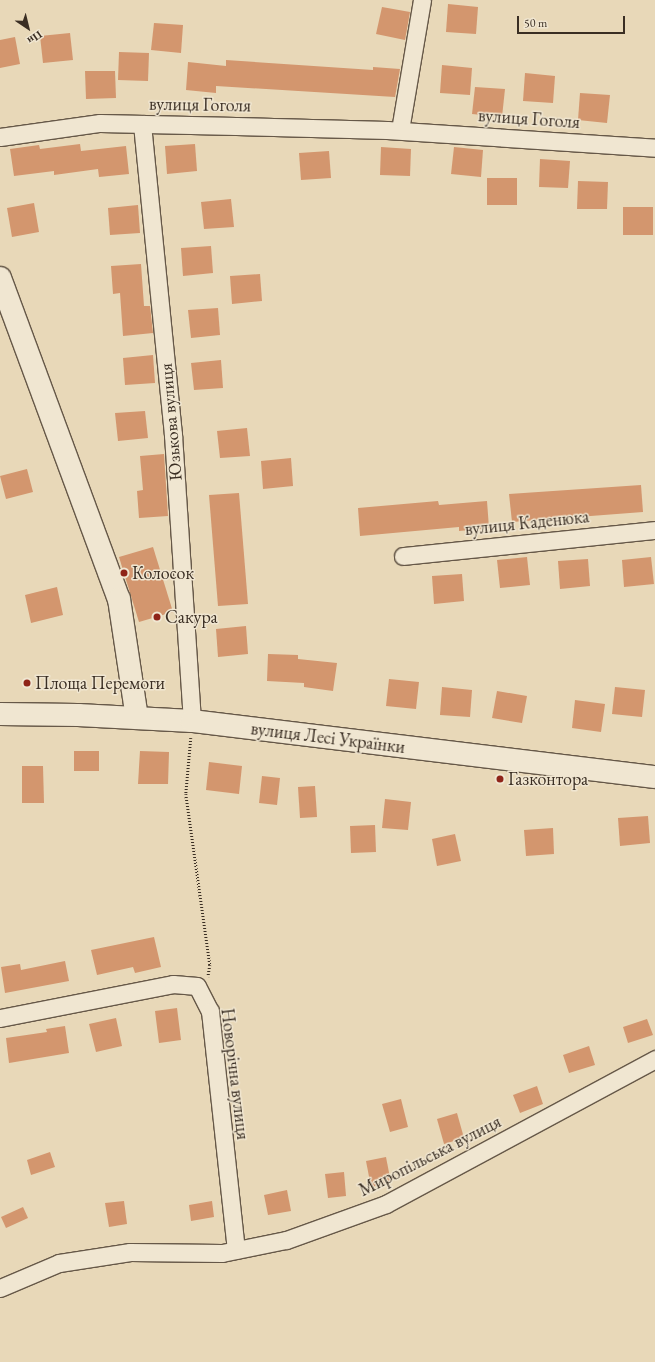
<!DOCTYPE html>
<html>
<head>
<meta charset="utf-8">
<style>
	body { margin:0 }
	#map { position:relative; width:655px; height:1362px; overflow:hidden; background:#e8d8b8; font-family:"EB Garamond",serif }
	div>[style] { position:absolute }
	.building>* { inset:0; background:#d3966e }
	.path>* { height:2.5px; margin-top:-1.25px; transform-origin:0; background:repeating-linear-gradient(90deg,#3a2e23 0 1px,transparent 0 3px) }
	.roads { filter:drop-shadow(1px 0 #665848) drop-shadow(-1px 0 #665848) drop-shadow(0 1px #665848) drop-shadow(0 -1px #665848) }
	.street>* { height:17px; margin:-8.5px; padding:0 8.5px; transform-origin:8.5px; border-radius:8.5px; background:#f0e6d1 }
	.secondary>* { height:22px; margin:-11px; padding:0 11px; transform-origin:11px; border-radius:11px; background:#f0e6d1 }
	.dots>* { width:11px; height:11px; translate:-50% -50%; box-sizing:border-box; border:2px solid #f0e6d1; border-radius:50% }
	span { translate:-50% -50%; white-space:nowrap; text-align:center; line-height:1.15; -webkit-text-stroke:3px #f0e6d1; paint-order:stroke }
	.street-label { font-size:18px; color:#3a2e23 }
	.poi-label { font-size:18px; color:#3a2e23 }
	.left { translate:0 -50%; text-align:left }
	.north { position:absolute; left:8px; top:8px; width:40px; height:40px; -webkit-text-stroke:3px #f0e6d1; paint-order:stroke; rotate:145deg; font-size:11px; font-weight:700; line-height:16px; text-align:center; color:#3a2e23 }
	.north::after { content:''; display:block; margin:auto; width:14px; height:18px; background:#3a2e23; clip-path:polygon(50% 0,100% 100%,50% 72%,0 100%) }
	.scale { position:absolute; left:517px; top:16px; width:108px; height:18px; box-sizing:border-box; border:2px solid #3a2e23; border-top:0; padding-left:5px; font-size:12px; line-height:14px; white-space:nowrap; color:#3a2e23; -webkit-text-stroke:3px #f0e6d1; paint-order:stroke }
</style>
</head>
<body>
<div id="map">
	<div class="building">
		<i style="clip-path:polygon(448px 4px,478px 7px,476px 34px,446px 32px)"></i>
		<i style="clip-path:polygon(382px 7px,410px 12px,405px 40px,376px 34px)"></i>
		<i style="clip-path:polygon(154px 23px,183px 25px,181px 53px,151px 50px)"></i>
		<i style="clip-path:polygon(70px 33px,73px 60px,43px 63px,40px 36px)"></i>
		<i style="clip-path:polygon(15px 37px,20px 64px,0 68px,0 40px)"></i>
		<i style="clip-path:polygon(119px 52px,149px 53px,148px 81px,118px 80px)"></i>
		<i style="clip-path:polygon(226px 60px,373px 70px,373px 67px,400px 69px,395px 97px,216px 86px,216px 93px,186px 90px,188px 62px,226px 66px)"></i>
		<i style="clip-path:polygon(442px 65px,472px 68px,470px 95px,440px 93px)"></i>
		<i style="clip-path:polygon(85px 71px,115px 71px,116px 98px,86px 99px)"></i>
		<i style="clip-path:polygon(525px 73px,555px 76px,553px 103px,523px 101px)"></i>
		<i style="clip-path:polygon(475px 87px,505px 89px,502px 117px,472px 114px)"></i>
		<i style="clip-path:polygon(580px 93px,610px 95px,607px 123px,578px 120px)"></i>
		<i style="clip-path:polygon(80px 144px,81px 151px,126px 146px,129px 174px,99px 177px,98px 169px,54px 175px,54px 171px,14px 176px,10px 149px,39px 145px,40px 149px)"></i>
		<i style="clip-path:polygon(195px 144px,197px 171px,167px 174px,165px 146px)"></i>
		<i style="clip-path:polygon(381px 147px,411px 149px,410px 176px,380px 175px)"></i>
		<i style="clip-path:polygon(454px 147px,483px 150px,481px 177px,451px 174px)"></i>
		<i style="clip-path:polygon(329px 151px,331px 178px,301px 180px,299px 153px)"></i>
		<i style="clip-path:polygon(540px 159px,570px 161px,568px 188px,539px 187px)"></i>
		<i style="clip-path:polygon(487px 178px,517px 178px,517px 205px,487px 205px)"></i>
		<i style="clip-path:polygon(578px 181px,608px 182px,607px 209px,577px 209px)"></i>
		<i style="clip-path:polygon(231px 199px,234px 227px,204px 229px,201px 202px)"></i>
		<i style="clip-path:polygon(34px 203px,39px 232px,12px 237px,7px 208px)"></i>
		<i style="clip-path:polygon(138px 205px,140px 233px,110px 235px,108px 208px)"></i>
		<i style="clip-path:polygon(623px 207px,653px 207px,653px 235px,623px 235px)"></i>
		<i style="clip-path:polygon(211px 246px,213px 273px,183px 276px,181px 248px)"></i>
		<i style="clip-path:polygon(141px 264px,144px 306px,150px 306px,153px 333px,123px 336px,120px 293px,113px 294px,111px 266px)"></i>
		<i style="clip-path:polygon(260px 274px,262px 301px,232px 304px,230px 276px)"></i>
		<i style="clip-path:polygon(218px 308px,220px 335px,191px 338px,188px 310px)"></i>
		<i style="clip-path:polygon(153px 355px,155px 383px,125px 385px,123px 358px)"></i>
		<i style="clip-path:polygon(221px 360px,223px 388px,194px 390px,191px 363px)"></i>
		<i style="clip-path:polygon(145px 411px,148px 438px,118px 441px,115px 413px)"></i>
		<i style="clip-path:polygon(247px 428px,250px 456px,220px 458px,217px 431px)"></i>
		<i style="clip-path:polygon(164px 454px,168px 516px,139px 518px,137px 491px,143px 490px,140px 456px)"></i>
		<i style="clip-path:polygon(291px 458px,293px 486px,263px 489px,261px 461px)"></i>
		<i style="clip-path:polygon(27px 469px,33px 492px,6px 499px,0 476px)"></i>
		<i style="clip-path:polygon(641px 485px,643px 512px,512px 522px,509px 494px)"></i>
		<i style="clip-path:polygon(239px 493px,248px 604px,218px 606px,209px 495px)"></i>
		<i style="clip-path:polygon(438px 501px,439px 505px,487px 501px,489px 528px,459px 531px,459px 527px,360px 536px,358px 508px)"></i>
		<i style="clip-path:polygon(153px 547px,173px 612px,139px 622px,119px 557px)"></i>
		<i style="clip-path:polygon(527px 557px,530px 585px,500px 588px,497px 560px)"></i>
		<i style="clip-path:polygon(651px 557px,654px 584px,624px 587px,622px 560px)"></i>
		<i style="clip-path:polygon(588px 559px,590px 586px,560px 589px,558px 561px)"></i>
		<i style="clip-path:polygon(462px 574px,464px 601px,434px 604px,432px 576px)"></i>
		<i style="clip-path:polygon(57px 587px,63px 615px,31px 623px,25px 595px)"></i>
		<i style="clip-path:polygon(246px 626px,248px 654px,218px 657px,216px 629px)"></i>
		<i style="clip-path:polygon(268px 654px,298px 655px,298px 659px,337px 663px,333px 691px,304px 687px,304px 683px,267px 681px)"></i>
		<i style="clip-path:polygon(389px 679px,419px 682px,416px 709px,386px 706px)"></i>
		<i style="clip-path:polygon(442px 687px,472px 690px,470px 717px,440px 715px)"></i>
		<i style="clip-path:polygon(615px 687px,645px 690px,642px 717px,612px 714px)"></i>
		<i style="clip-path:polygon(497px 691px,527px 696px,522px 723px,492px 718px)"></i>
		<i style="clip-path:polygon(575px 700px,605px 704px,601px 732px,572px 728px)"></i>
		<i style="clip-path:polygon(74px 751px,99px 751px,99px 771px,74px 771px)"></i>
		<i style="clip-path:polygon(140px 751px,169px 752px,168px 784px,138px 784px)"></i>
		<i style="clip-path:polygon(209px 762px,242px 766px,239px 794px,206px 790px)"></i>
		<i style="clip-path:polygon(22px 766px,43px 766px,44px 803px,22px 803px)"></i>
		<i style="clip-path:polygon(262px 776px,280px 778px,277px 805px,259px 803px)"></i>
		<i style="clip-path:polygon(315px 786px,317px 817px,300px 818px,298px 787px)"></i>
		<i style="clip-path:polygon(385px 799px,411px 802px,408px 830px,382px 828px)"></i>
		<i style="clip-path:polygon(648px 816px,650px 843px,620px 846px,618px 818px)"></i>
		<i style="clip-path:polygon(375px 825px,376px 852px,351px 853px,350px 826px)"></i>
		<i style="clip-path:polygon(553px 828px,554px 854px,526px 856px,524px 830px)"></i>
		<i style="clip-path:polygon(455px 834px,461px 861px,437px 866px,432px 839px)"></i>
		<i style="clip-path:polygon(154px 937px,161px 967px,135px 973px,133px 967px,97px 975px,91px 950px)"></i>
		<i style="clip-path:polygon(65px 961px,69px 981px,5px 993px,1px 967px,20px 964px,21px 970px)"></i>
		<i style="clip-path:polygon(177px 1008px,181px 1040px,159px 1043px,155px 1011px)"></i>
		<i style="clip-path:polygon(116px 1018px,122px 1046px,96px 1052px,89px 1024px)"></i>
		<i style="clip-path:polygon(647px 1019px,653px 1035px,628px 1043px,623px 1027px)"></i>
		<i style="clip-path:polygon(65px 1026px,69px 1053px,9px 1063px,6px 1038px,47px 1032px,46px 1029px)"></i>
		<i style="clip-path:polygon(589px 1046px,595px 1065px,569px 1073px,563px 1055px)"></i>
		<i style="clip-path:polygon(537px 1086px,543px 1104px,520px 1113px,513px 1095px)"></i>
		<i style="clip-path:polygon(401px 1099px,408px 1127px,390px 1132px,382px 1104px)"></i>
		<i style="clip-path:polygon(457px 1113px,464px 1138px,444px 1144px,437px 1119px)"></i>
		<i style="clip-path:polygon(50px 1152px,55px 1167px,31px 1175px,27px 1160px)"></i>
		<i style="clip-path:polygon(386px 1157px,391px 1183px,371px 1187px,366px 1161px)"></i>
		<i style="clip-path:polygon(344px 1172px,346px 1196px,328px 1198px,325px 1174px)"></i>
		<i style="clip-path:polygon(287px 1190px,291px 1211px,268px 1215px,264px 1195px)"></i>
		<i style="clip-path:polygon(124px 1201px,127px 1224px,109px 1227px,105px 1203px)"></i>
		<i style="clip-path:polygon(212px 1201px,214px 1217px,191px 1221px,189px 1205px)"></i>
		<i style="clip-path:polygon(23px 1207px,28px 1218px,6px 1228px,1px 1217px)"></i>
	</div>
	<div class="path">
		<i style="left:191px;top:738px;width:56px;rotate:95.1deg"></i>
		<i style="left:186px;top:794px;width:173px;rotate:82deg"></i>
		<i style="left:210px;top:965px;width:12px;rotate:99deg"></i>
	</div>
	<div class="roads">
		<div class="street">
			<i style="left:142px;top:124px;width:313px;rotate:84.3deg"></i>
			<i style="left:173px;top:435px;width:287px;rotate:86.2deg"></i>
			<i style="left:400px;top:130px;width:132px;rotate:-80.4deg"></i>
			<i style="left:0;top:137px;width:101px;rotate:-8deg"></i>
			<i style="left:100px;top:123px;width:136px;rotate:1.3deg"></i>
			<i style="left:236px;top:126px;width:151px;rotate:1.5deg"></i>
			<i style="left:387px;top:130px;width:269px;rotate:3.8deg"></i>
			<i style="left:403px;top:556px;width:253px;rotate:-5.9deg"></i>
			<i style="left:0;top:1018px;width:176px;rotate:-11.1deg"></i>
			<i style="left:173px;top:984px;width:24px;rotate:5deg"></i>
			<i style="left:197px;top:986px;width:28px;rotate:63deg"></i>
			<i style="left:210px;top:1011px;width:240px;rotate:83.8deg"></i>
			<i style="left:0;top:1288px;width:64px;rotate:-23deg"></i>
			<i style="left:59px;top:1263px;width:72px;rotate:-8.8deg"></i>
			<i style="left:130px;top:1252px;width:92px;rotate:0.6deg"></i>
			<i style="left:222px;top:1253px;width:65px;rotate:-11.5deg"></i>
			<i style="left:286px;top:1240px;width:106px;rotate:-19.8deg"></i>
			<i style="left:386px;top:1204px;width:306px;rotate:-28.3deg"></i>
		</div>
		<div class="secondary">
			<i style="left:0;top:278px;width:342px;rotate:69.7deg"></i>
			<i style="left:119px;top:599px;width:120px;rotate:81.4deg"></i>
			<i style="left:0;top:714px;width:78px;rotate:0.7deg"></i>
			<i style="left:78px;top:715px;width:114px;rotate:3deg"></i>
			<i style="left:192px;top:721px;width:466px;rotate:6.9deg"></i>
		</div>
	</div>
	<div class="dots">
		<i style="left:124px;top:573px;background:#8f2418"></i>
		<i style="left:157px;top:617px;background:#8f2418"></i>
		<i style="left:27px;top:683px;background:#8f2418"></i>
		<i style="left:500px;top:779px;background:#8f2418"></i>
	</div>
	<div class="street-label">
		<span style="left:200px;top:105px;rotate:1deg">вулиця Гоголя</span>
		<span style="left:529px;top:119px;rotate:4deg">вулиця Гоголя</span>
		<span style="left:171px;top:422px;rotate:-95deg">Юзькова вулиця</span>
		<span style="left:527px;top:523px;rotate:-6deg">вулиця Каденюка</span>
		<span style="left:328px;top:738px;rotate:7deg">вулиця Лесі Українки</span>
		<span style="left:235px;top:1074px;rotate:83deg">Новорічна вулиця</span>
		<span style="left:430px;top:1156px;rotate:-27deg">Миропільська вулиця</span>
	</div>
	<div class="poi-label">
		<span class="left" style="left:132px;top:573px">Колосок</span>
		<span class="left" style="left:165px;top:617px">Сакура</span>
		<span class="left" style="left:35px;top:683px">Площа Перемоги</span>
		<span class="left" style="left:508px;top:779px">Газконтора</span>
	</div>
	<div class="north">Пн</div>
	<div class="scale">50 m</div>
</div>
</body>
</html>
